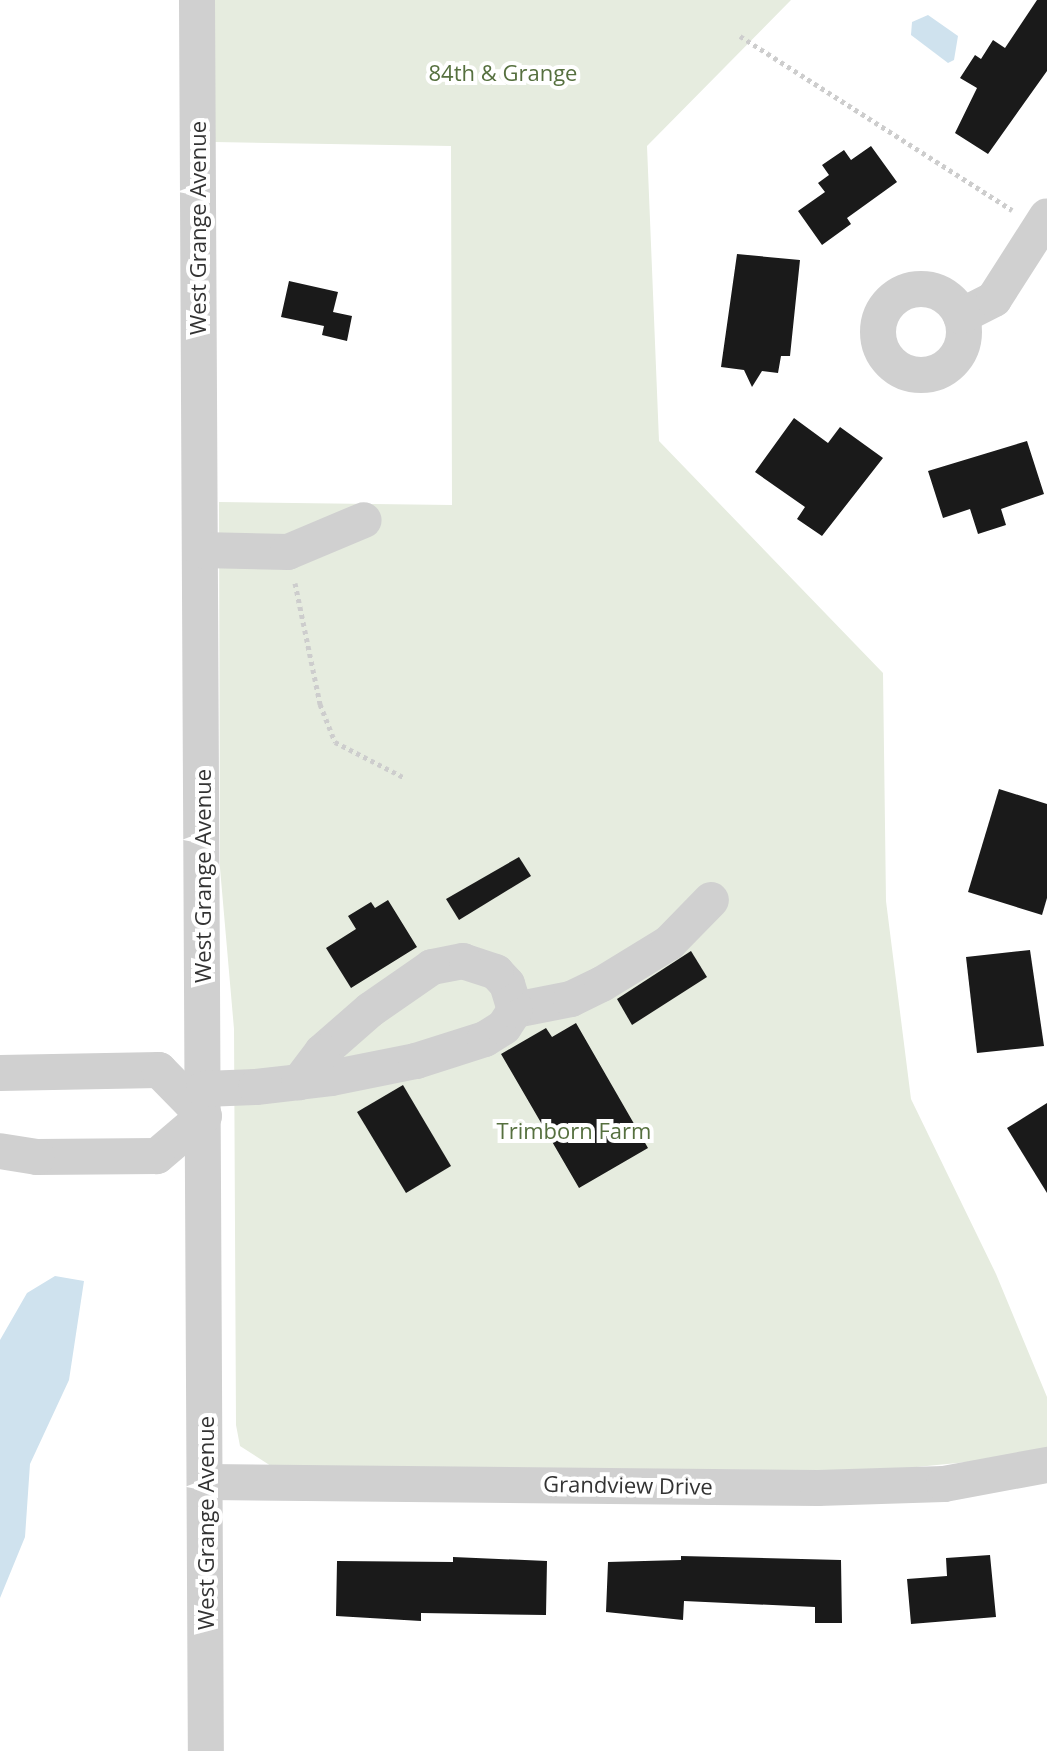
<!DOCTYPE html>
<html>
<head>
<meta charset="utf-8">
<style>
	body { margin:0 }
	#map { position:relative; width:1047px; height:1751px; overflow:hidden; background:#fff; font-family:"Open Sans",sans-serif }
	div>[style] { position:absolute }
	.green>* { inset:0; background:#e6ecdf }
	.water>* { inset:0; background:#cfe2ee }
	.building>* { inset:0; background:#1a1a1a }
	.path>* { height:5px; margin-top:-2.5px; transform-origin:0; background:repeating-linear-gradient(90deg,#cdcdcd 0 4px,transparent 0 8px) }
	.minor>* { height:36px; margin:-18px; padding:0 18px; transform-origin:18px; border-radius:18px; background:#d0d0d0 }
	.minor>.ring { margin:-18px; padding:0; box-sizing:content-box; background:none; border:36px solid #d0d0d0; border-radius:50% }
	span { translate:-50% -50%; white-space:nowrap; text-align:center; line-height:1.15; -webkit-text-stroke:8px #fff; paint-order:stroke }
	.park-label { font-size:22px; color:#56703f }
	.street-label { font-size:22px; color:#333 }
</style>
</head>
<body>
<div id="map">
	<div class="green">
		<i style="clip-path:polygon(214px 0,791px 0,647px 146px,659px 441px,883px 673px,886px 901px,911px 1099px,996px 1274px,1047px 1397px,1047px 1454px,876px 1471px,271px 1466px,240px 1446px,236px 1425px,234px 1029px,220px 868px,219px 502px,452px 505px,451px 146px,215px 142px)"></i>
	</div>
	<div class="water">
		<i style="clip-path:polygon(928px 15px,958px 36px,954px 60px,948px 63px,911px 35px,912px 22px)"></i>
		<i style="clip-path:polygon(55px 1276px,84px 1281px,69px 1380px,30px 1464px,25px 1537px,0 1598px,0 1340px,27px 1293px)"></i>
	</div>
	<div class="building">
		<i style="clip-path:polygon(1037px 0,1047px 0,1047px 71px,988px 154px,955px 133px,977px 88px,960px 78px,975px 55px,981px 59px,993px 40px,1005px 48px)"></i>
		<i style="clip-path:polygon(871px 146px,897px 182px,847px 218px,851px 224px,822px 245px,798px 211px,825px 192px,818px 183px,829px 175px,822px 165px,844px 150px,851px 160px)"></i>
		<i style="clip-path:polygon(737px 254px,800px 260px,790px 356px,781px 356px,778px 373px,762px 371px,752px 387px,744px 370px,721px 367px)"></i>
		<i style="clip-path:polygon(289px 281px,338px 292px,333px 312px,352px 316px,347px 341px,322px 335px,324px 326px,281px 317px)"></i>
		<i style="clip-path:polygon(794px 418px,828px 443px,840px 427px,883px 458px,822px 536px,797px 519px,805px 507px,755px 472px)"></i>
		<i style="clip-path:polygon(1027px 441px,1044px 494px,1001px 509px,1006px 525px,978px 534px,970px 509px,943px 518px,928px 471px)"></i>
		<i style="clip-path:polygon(999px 789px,1047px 804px,1047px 898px,1042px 915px,968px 892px)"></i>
		<i style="clip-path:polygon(519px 857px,531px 876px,459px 920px,446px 899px)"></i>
		<i style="clip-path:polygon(388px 900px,417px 947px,351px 988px,326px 948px,356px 929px,348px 916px,371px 902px,375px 908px)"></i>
		<i style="clip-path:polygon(1030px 950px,1044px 1046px,977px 1053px,966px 957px)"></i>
		<i style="clip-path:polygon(691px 951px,707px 977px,632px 1025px,617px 999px)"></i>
		<i style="clip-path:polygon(576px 1023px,648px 1148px,579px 1188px,501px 1054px,546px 1028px,552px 1037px)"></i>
		<i style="clip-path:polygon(403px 1085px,451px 1166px,406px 1193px,357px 1112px)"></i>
		<i style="clip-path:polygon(1047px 1103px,1047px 1193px,1007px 1128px)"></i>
		<i style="clip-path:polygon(990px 1555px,996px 1617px,911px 1624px,907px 1579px,947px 1576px,946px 1558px)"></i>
		<i style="clip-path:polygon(681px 1556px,841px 1560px,842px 1623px,815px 1623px,815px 1607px,684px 1601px,683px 1620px,606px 1612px,608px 1562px,681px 1560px)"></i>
		<i style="clip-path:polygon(453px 1557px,547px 1561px,546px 1615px,421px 1613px,421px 1621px,336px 1616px,337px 1561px,453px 1562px)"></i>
	</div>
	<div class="path">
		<i style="left:740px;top:36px;width:323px;rotate:32.6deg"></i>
		<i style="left:295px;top:583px;width:124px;rotate:78.3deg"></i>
		<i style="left:320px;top:704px;width:41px;rotate:68.5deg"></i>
		<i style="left:335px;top:742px;width:79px;rotate:27.2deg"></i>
	</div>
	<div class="minor">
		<i style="left:197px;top:0;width:1751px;rotate:89.71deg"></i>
		<i class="ring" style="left:878px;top:289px;width:50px;height:50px"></i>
		<i style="left:961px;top:316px;width:37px;rotate:-27deg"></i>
		<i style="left:994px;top:299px;width:98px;rotate:-57.4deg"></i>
		<i style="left:201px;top:550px;width:87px;rotate:1.3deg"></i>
		<i style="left:288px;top:552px;width:82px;rotate:-22.8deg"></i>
		<i style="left:515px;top:1010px;width:57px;rotate:-11.1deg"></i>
		<i style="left:571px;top:999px;width:34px;rotate:-26deg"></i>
		<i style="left:602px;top:984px;width:79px;rotate:-31.5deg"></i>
		<i style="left:669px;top:943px;width:60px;rotate:-45.7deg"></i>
		<i style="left:0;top:1073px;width:159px;rotate:-1.1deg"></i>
		<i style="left:159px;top:1070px;width:64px;rotate:45.6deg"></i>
		<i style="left:204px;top:1116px;width:62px;rotate:139.6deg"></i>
		<i style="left:157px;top:1156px;width:120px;rotate:179.5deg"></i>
		<i style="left:37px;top:1157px;width:37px;rotate:-171deg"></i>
		<i style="left:204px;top:1089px;width:52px;rotate:-2.2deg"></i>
		<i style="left:256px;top:1087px;width:43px;rotate:-6.6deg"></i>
		<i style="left:299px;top:1082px;width:32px;rotate:-7deg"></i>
		<i style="left:331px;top:1078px;width:87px;rotate:-11.3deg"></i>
		<i style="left:416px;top:1061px;width:72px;rotate:-17.7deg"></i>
		<i style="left:485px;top:1039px;width:22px;rotate:-32deg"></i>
		<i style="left:504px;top:1027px;width:20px;rotate:-57deg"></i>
		<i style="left:515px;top:1010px;width:27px;rotate:-107deg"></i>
		<i style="left:507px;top:984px;width:16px;rotate:-133deg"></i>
		<i style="left:496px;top:972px;width:35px;rotate:-162deg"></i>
		<i style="left:463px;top:961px;width:32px;rotate:169deg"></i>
		<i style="left:432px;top:967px;width:75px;rotate:145.3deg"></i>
		<i style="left:370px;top:1010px;width:64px;rotate:138.8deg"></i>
		<i style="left:322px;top:1052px;width:38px;rotate:127deg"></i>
		<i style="left:207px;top:1482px;width:611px;rotate:0.56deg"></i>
		<i style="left:818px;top:1488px;width:126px;rotate:-1.8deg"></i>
		<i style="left:944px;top:1484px;width:105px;rotate:-10.5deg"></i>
	</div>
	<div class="park-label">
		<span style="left:503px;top:73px">84th &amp; Grange</span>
		<span style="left:574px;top:1131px">Trimborn Farm</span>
	</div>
	<div class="street-label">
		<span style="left:198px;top:228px;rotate:-90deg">West Grange Avenue</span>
		<span style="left:203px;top:876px;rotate:-90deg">West Grange Avenue</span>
		<span style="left:628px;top:1485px;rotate:1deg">Grandview Drive</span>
		<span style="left:206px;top:1523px;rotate:-90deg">West Grange Avenue</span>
	</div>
</div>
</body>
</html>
